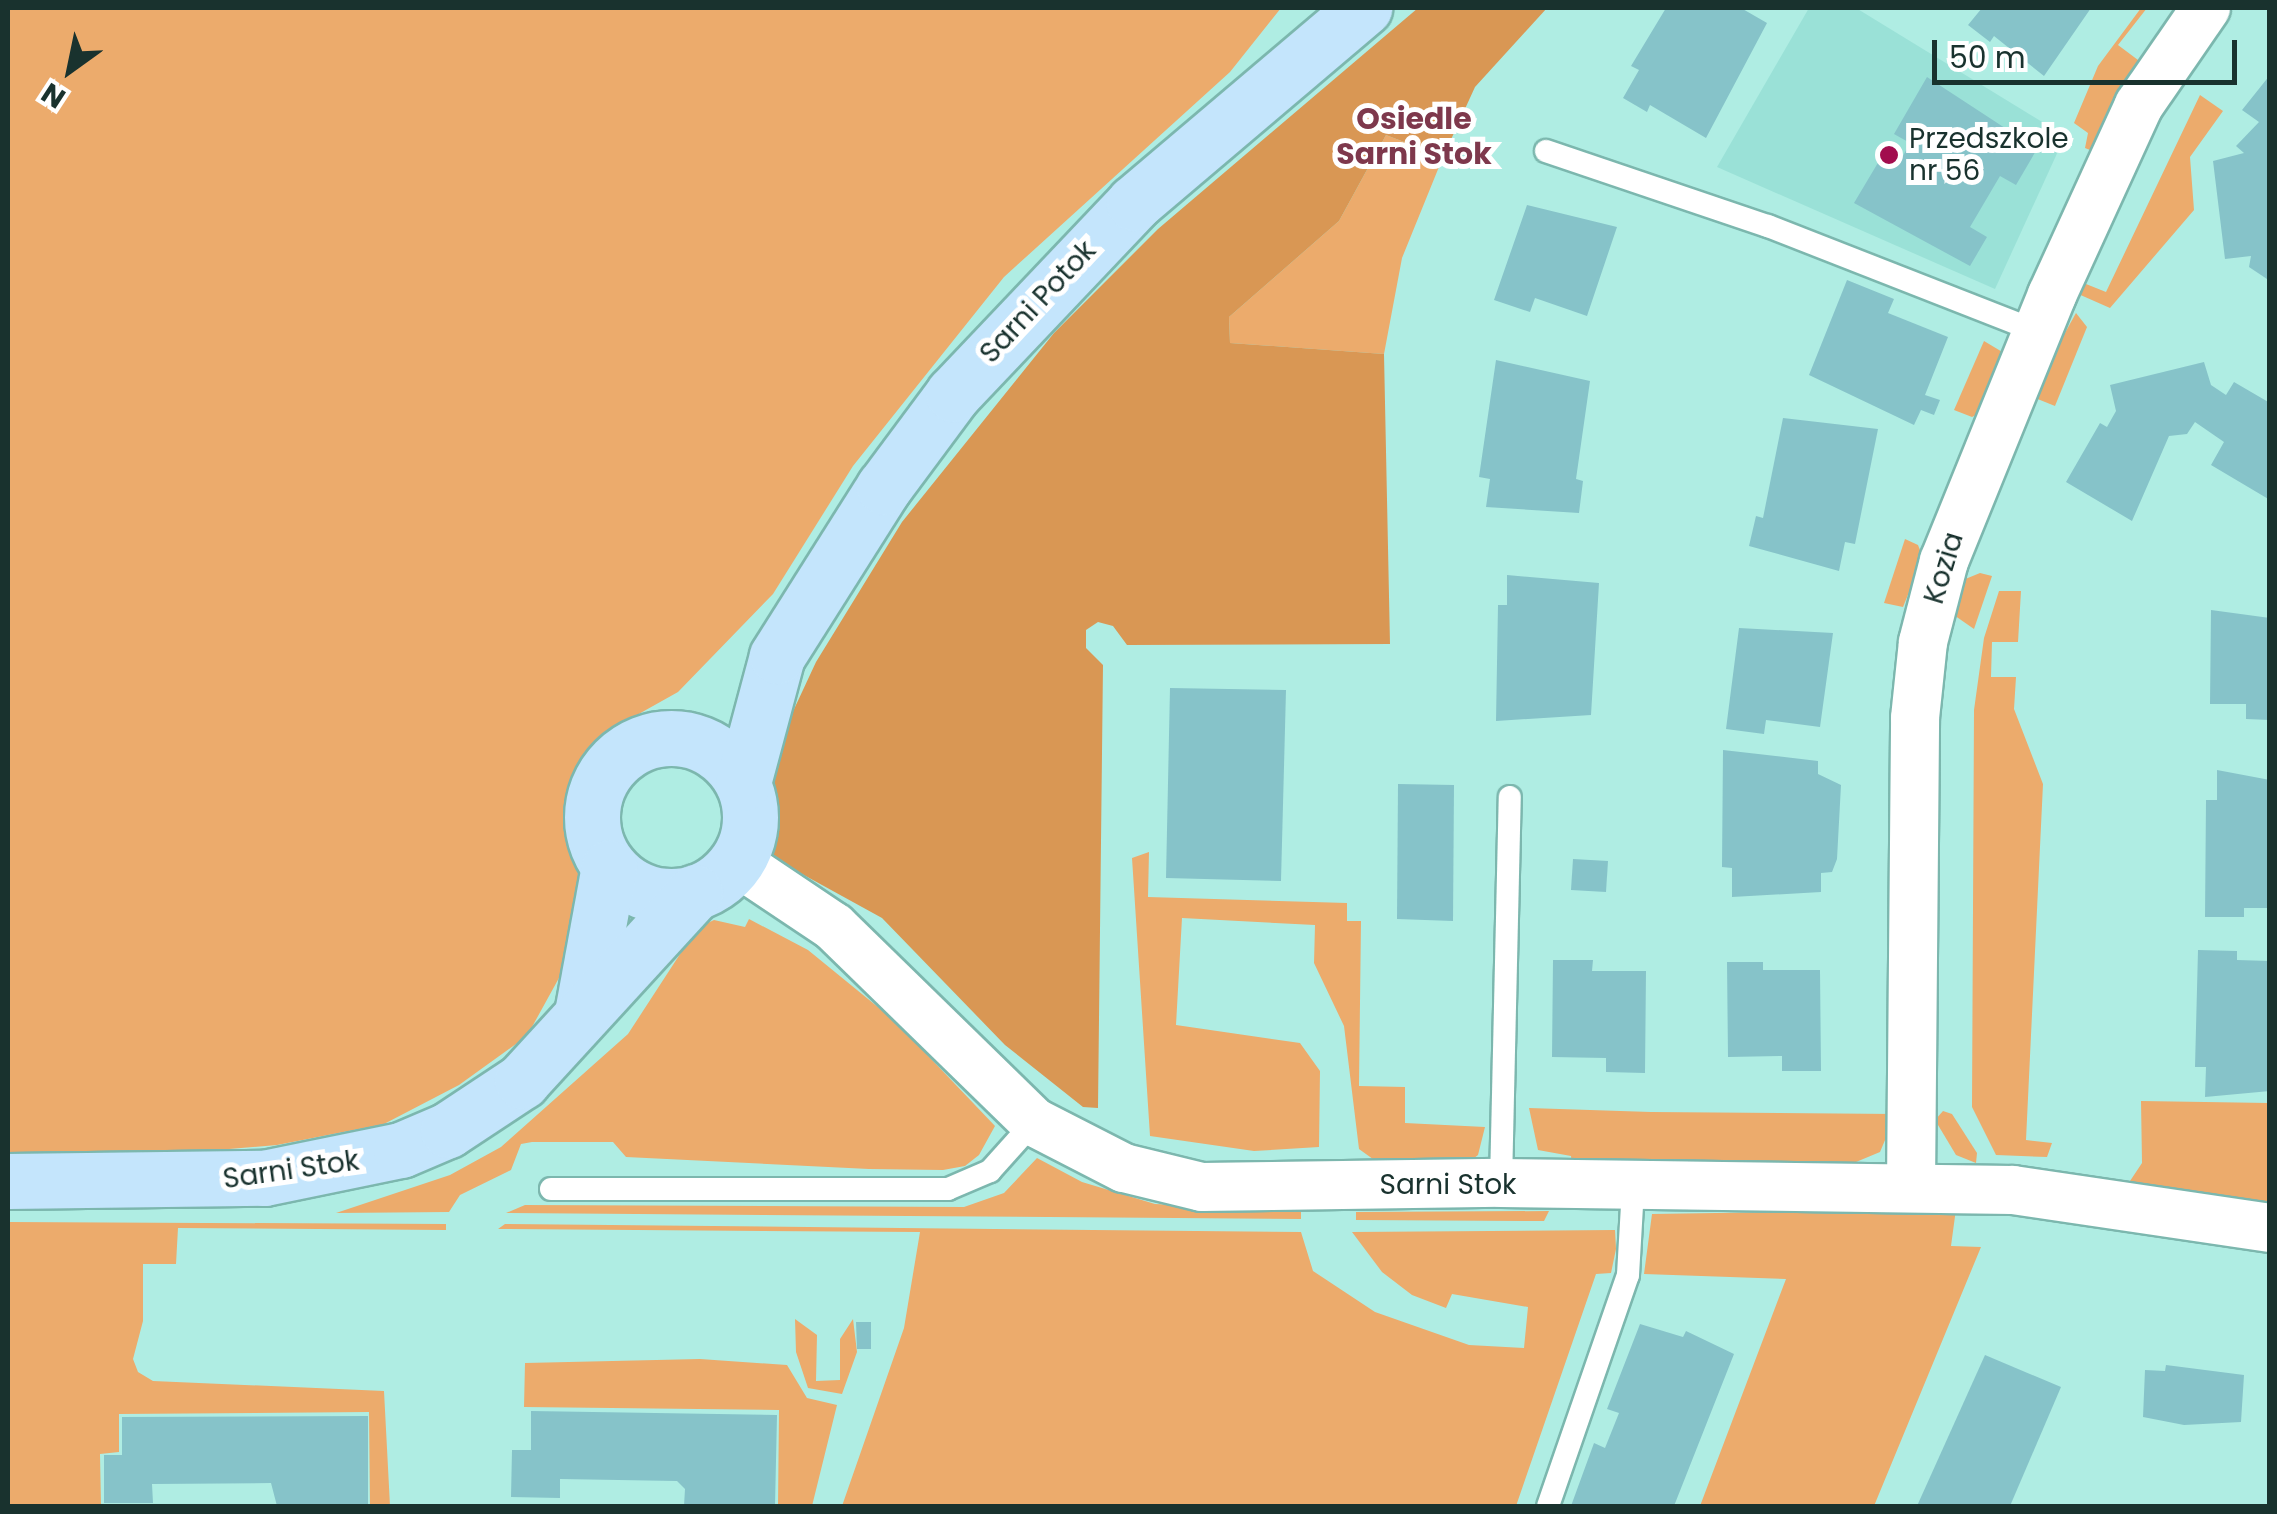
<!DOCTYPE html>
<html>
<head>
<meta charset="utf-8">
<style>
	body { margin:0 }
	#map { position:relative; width:2277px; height:1514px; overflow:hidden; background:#afede3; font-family:Poppins,sans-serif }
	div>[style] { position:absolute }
	.built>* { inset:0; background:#9ae1d7 }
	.green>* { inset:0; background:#ecab6c }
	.forest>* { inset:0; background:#d99754 }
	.building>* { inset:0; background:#86c3c9 }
	.roads { filter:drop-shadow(2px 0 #7cb7ae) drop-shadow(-2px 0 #7cb7ae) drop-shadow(0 2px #7cb7ae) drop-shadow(0 -2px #7cb7ae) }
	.lane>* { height:22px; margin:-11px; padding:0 11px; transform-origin:11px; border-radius:11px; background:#fff }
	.street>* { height:48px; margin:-24px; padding:0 24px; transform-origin:24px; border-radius:24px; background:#fff }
	.secondary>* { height:55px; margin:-27.5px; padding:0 27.5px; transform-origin:27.5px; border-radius:27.5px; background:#c4e5fc }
	.secondary>.ring { margin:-27.5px; padding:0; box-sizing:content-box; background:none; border:55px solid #c4e5fc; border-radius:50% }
	.dots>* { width:28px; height:28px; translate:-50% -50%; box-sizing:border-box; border:5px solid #fff; border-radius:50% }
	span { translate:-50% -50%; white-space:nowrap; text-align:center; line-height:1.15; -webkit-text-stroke:10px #fff; paint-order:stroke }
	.poi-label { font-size:28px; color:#19322e }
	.left { translate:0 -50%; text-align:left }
	.street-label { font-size:28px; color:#19322e }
	.neighbourhood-label { font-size:30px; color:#7e384c; font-weight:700 }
	.frame { position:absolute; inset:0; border:10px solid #19322e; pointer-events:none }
	.north { position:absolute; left:20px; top:20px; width:100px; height:100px; -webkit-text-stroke:8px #fff; paint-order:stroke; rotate:213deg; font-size:28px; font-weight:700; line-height:40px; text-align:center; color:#19322e }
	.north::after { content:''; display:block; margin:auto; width:35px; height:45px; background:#19322e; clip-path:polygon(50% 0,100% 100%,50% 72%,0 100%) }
	.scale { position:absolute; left:1932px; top:40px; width:305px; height:45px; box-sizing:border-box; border:5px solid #19322e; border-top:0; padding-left:12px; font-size:30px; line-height:35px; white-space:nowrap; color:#19322e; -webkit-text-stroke:8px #fff; paint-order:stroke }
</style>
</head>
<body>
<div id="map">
	<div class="built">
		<i style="clip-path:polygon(1809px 8px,1856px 8px,2065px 136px,1995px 289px,1717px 167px)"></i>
	</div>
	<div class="green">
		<i style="clip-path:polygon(8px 8px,1281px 8px,1230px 72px,1004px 277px,853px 466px,773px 594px,678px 692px,628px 720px,572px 785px,580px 872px,570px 958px,527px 1036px,459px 1085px,384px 1124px,277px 1145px,157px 1155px,8px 1156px)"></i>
		<i style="clip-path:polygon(2141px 8px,2147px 8px,2118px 45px,2142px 63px,2095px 152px,2085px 148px,2088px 133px,2074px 123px,2098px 66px)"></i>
		<i style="clip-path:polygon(2200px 95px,2223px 111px,2190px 157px,2194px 210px,2110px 308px,2076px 293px,2081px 282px,2106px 292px)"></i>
		<i style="clip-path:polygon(1386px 135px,1443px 157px,1402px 258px,1384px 354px,1230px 343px,1229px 317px,1339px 221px)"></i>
		<i style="clip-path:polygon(2076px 313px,2087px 327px,2055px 406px,2030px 396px)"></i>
		<i style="clip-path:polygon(1984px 341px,2004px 353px,1984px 411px,1972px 417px,1954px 410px)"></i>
		<i style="clip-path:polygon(1905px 539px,1918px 545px,1923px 558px,1903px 607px,1884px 603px)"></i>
		<i style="clip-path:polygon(1980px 573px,1992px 576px,1974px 629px,1951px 613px,1958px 582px)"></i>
		<i style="clip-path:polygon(1999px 591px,2021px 591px,2018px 642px,1992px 642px,1991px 677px,2016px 677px,2014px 709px,2043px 784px,2026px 1140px,2052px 1143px,2047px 1157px,1996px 1155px,1972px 1107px,1974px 710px,1984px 638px)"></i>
		<i style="clip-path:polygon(1149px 852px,1148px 897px,1347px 903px,1347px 921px,1361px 921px,1359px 1086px,1405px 1087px,1405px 1123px,1485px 1127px,1478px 1155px,1465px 1165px,1377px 1162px,1359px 1149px,1344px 1026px,1314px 963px,1315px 925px,1182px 918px,1176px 1025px,1300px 1043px,1320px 1071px,1319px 1147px,1254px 1151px,1150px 1136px,1132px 858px)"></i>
		<i style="clip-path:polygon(749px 919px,808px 950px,895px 1021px,995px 1126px,979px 1155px,965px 1166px,943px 1170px,869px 1169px,626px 1157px,613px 1142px,532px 1142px,521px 1144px,511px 1170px,460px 1195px,449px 1212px,336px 1213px,450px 1175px,501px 1147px,628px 1034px,697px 928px,714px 920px,745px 927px)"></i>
		<i style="clip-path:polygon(2141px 1101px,2269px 1103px,2269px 1211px,2130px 1181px,2142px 1163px)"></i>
		<i style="clip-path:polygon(1529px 1108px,1651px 1112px,1896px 1114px,1880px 1152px,1844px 1167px,1572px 1166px,1571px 1156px,1538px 1150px)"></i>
		<i style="clip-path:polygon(1943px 1111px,1952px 1114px,1977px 1153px,1976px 1163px,1956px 1155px,1935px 1120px)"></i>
		<i style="clip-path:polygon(1037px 1158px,1082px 1182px,1155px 1204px,1301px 1211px,1301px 1219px,506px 1213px,525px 1205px,964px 1207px,1004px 1193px)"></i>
		<i style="clip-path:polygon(1956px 1209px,1951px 1246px,1981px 1247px,1874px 1506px,1700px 1506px,1786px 1279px,1644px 1274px,1652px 1214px)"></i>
		<i style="clip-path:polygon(1549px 1211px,1544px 1221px,1356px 1220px,1356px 1212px)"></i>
		<i style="clip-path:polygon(8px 1222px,446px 1224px,446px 1230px,178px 1228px,176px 1264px,143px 1264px,143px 1321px,133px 1359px,138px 1372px,153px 1381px,384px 1391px,390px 1506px,370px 1506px,369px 1412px,119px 1414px,119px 1452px,100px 1454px,101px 1505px,146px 1505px,8px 1506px)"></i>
		<i style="clip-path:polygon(505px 1224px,1301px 1232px,1313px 1271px,1375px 1312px,1469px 1345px,1524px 1348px,1528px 1307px,1452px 1294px,1446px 1308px,1412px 1295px,1382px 1272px,1352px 1232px,1615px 1230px,1616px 1249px,1611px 1273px,1596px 1274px,1516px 1506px,842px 1506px,904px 1328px,920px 1232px,498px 1229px)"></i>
		<i style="clip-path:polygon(795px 1319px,817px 1335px,816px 1381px,840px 1380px,840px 1339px,853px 1319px,857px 1352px,842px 1394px,808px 1388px,796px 1352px)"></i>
		<i style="clip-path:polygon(700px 1359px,787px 1365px,807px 1398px,837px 1405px,812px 1506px,778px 1506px,779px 1410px,524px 1407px,525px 1363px)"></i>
	</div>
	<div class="forest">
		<i style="clip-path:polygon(1418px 8px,1547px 8px,1475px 87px,1443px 157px,1386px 135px,1339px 221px,1229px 317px,1230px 343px,1384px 354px,1390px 644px,1127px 645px,1113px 626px,1098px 622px,1086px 630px,1086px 648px,1103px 665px,1098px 1108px,1083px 1107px,1005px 1045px,882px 918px,762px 852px,749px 838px,748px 808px,816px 662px,902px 522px,1054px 333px,1158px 229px)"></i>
	</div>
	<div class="building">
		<i style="clip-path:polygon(1666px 8px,1741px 8px,1767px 23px,1706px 138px,1650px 105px,1647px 112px,1623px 98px,1639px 70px,1631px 66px)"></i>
		<i style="clip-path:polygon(1982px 8px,2091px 8px,2044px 76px,1994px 36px,1990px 42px,1968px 25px)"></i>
		<i style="clip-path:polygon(2270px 75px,2270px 281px,2249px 267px,2251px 256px,2225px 259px,2213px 161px,2244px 153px,2236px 146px,2259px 122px,2242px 110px)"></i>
		<i style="clip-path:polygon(1927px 77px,2037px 149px,2016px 185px,2000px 176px,1970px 227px,1987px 237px,1970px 266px,1854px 203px,1882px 156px,1898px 165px,1910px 143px,1894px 134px)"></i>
		<i style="clip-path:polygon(1527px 205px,1617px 227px,1587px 316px,1535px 298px,1530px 312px,1494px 300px)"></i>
		<i style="clip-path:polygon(1847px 280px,1894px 299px,1888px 313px,1948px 337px,1925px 395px,1940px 400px,1934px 415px,1921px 410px,1914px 425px,1809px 375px)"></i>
		<i style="clip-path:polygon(1496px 360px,1590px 381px,1576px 479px,1583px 481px,1579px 513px,1486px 507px,1490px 479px,1479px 477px)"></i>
		<i style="clip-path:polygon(2204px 362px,2211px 385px,2226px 395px,2234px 382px,2270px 403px,2270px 500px,2211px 465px,2224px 442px,2195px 422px,2187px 434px,2169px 436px,2132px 521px,2066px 482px,2100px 423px,2107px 427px,2116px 411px,2110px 385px)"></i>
		<i style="clip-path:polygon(1783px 418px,1878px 429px,1855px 544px,1845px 542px,1839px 571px,1749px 546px,1756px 516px,1763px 518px)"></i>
		<i style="clip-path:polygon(1507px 575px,1599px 583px,1591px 715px,1496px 721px,1498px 605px,1507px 605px)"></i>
		<i style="clip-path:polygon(2211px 610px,2270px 618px,2270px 720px,2246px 719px,2246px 704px,2210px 704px)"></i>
		<i style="clip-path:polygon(1739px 628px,1833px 633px,1820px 727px,1766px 720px,1764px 734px,1726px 729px)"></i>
		<i style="clip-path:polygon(1170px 688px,1286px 690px,1281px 881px,1166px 878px)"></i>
		<i style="clip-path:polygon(1723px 750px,1818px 761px,1818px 774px,1841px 785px,1837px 859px,1832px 872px,1821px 873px,1821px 892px,1732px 897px,1732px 868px,1722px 867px)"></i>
		<i style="clip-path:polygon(2217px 770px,2270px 780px,2270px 908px,2244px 908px,2244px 917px,2205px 917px,2206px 800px,2217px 800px)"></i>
		<i style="clip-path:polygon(1398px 784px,1454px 785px,1453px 921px,1397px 919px)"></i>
		<i style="clip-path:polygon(1573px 859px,1608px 861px,1606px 892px,1571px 890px)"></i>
		<i style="clip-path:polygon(2198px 950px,2237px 951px,2237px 960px,2270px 961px,2270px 1091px,2205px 1097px,2206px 1067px,2195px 1067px)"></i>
		<i style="clip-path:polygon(1553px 960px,1593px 960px,1592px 971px,1646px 971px,1645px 1073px,1606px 1072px,1606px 1058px,1552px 1057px)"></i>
		<i style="clip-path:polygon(1727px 962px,1763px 962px,1763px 970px,1820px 970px,1821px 1071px,1782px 1071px,1782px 1056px,1728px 1057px)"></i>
		<i style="clip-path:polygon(856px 1322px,871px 1322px,871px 1349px,857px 1349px)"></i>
		<i style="clip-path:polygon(1640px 1324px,1683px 1337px,1686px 1331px,1734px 1354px,1674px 1506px,1571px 1506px,1594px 1443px,1605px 1448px,1619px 1413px,1607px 1409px)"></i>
		<i style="clip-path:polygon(1985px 1355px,2061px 1387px,2010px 1506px,1917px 1506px)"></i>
		<i style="clip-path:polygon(2166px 1365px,2244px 1375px,2241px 1422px,2184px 1425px,2143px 1417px,2145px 1370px,2165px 1371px)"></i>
		<i style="clip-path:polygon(531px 1411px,777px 1415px,775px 1506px,684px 1506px,685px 1489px,677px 1481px,560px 1479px,560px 1498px,511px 1497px,512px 1450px,531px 1450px)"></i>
		<i style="clip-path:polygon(368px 1416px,368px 1506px,277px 1506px,271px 1483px,152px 1484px,153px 1503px,104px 1503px,104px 1455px,122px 1455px,122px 1417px)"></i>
	</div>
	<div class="roads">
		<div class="lane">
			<i style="left:1546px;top:151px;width:234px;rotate:18.7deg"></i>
			<i style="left:1768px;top:226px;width:288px;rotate:21.4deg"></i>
			<i style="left:1501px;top:1183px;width:386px;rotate:-88.7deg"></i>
			<i style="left:551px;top:1189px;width:397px"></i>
			<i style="left:948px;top:1189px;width:46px;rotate:-23.2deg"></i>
			<i style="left:990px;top:1171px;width:66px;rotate:-48.1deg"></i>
			<i style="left:1548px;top:1506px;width:244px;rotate:-70.9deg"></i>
			<i style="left:1628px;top:1275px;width:87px;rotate:-86.7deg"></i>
		</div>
		<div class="street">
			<i style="left:737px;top:862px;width:117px;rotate:33.8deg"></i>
			<i style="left:834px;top:927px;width:279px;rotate:44.3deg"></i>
			<i style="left:1034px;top:1122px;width:101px;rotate:27.1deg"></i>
			<i style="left:1124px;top:1168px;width:80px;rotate:13.7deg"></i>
			<i style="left:1202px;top:1187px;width:299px;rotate:-0.8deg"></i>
			<i style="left:1501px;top:1183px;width:512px;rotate:0.78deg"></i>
			<i style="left:2013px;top:1190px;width:260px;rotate:8.4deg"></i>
			<i style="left:1911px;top:1187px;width:469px;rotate:-89.5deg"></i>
			<i style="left:1915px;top:718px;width:76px;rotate:-84deg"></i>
			<i style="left:1923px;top:642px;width:84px;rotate:-75.5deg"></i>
			<i style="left:1944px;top:561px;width:287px;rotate:-67.9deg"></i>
			<i style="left:2052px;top:295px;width:209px;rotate:-65.4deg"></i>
			<i style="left:2139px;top:105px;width:118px;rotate:-55.4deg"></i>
		</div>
		<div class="secondary">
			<i class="ring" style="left:592px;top:738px;width:103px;height:103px"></i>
			<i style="left:743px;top:783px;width:131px;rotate:-75deg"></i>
			<i style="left:777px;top:656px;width:200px;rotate:-57.7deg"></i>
			<i style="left:884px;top:487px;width:116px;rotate:-53.4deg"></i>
			<i style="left:953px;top:394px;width:263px;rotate:-46.5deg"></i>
			<i style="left:1134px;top:203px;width:302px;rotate:-40.3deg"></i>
			<i style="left:583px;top:1008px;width:143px;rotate:-79.6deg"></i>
			<i style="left:8px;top:1181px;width:256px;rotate:-0.7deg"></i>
			<i style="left:264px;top:1178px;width:140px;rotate:-11.6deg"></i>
			<i style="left:401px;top:1150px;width:51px;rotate:-23.1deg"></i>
			<i style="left:448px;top:1130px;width:89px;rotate:-33.5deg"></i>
			<i style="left:522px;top:1081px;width:256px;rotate:-47.5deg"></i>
		</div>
	</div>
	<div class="dots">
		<i style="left:1889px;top:155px;background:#a20d4e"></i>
	</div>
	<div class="poi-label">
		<span class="left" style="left:1909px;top:155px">Przedszkole<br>nr 56</span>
	</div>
	<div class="street-label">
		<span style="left:1038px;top:302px;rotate:-47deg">Sarni Potok</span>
		<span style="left:1944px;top:568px;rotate:-73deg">Kozia</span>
		<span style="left:291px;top:1170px;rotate:-8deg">Sarni Stok</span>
		<span style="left:1448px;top:1185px">Sarni Stok</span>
	</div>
	<div class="neighbourhood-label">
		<span style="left:1414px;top:136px">Osiedle<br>Sarni Stok</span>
	</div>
	<div class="frame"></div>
	<div class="north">N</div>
	<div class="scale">50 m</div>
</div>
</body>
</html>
